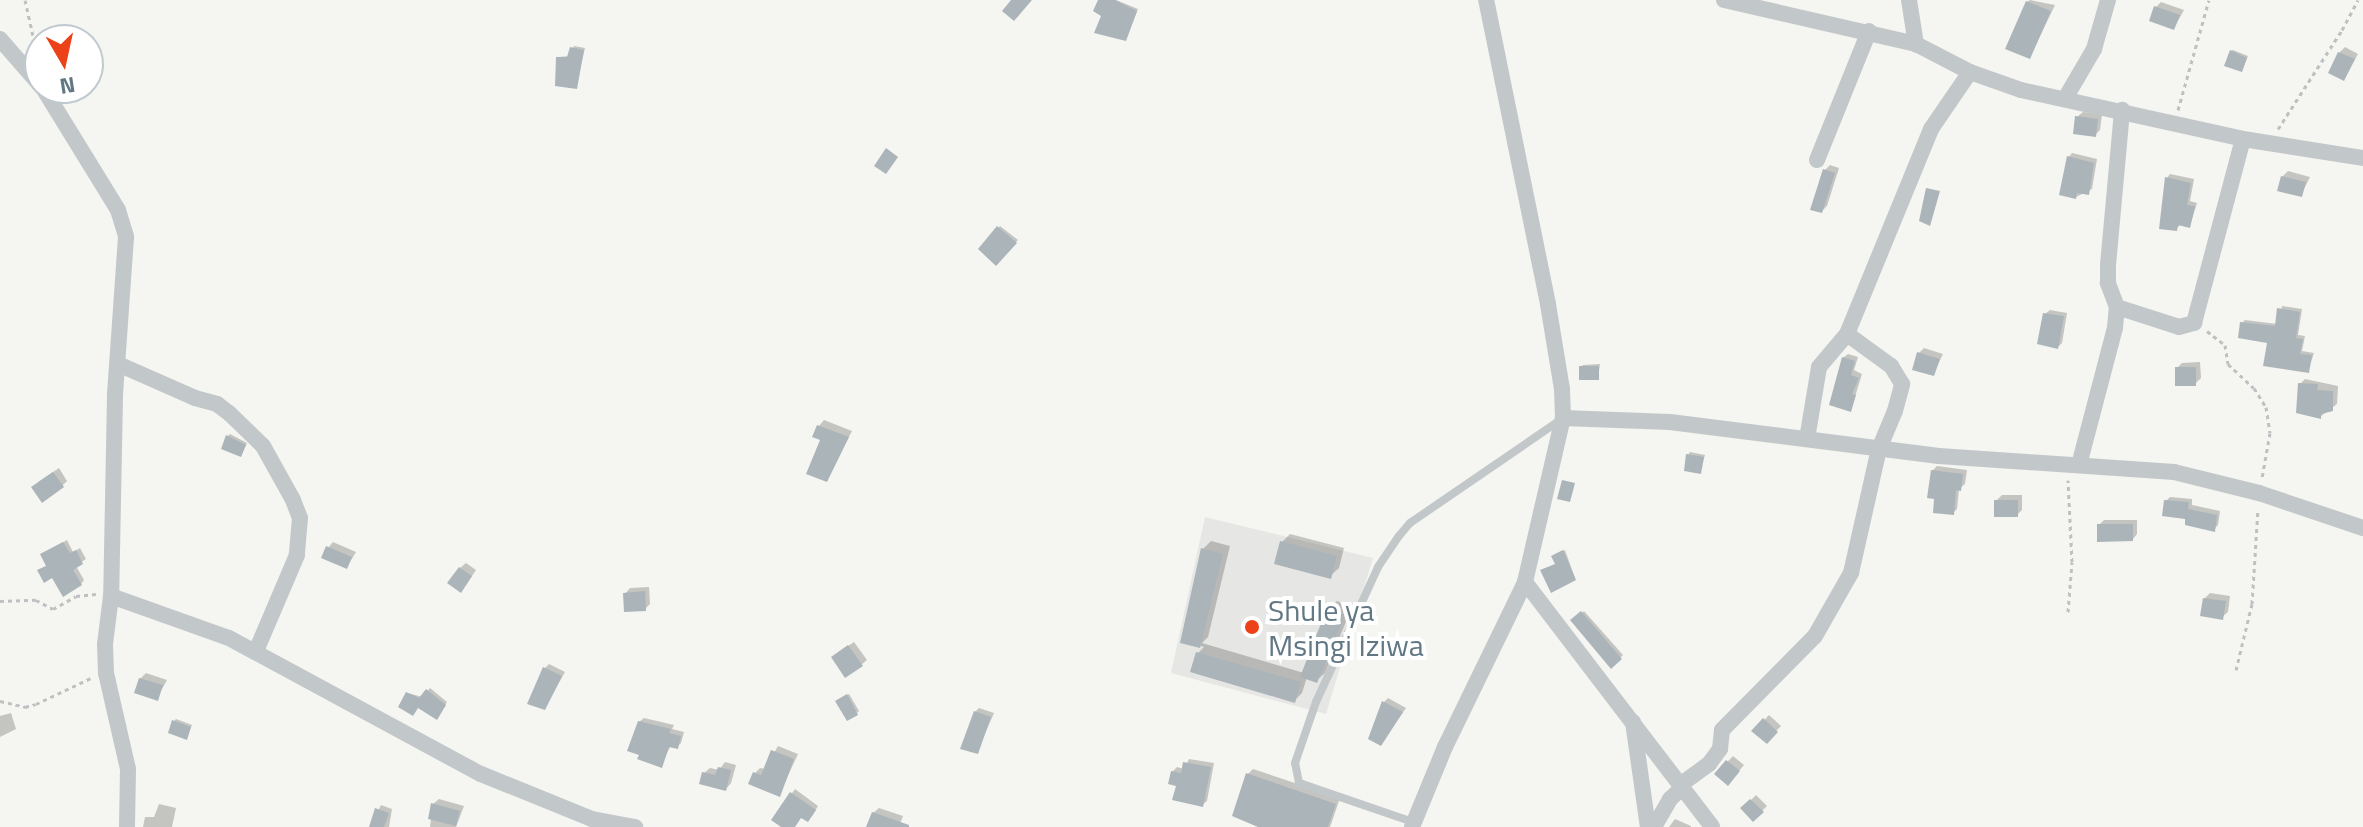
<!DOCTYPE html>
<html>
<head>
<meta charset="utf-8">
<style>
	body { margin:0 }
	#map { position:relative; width:2363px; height:827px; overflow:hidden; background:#f5f5f1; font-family:"Titillium Web",sans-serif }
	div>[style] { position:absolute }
	.built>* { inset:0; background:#e6e7e5 }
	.shadow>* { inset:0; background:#0003 }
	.building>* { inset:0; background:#abb4b9 }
	.path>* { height:3px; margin-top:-1.5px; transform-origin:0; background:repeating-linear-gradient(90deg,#bec0c2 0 4px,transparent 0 8px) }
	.lane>* { height:8px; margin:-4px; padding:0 4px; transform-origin:4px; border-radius:4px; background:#c2c7c9 }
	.street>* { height:16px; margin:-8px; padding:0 8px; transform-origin:8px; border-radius:8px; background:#c2c7c9 }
	.dots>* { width:22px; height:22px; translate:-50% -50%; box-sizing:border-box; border:4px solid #fff; border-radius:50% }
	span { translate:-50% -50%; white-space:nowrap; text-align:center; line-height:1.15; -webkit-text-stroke:8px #fff; paint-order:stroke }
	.poi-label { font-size:30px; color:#627784 }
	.left { translate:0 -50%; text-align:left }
	.north { position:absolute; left:24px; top:24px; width:80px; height:80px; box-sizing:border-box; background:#fff; border:2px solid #c0c9ce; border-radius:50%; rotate:171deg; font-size:22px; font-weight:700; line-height:32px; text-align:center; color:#627784 }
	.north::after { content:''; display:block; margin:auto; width:28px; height:36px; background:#ed4219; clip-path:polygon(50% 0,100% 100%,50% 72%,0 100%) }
</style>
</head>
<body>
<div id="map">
	<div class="built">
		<i style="clip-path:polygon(1205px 517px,1373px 558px,1326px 714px,1171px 673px)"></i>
	</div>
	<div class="shadow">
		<i style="clip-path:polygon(1101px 0,1116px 0,1138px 9px,1127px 37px,1104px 15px)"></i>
		<i style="clip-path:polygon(2030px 0,2055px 5px,2030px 57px,2027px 2px)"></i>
		<i style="clip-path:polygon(2161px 2px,2184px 10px,2174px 28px,2156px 7px)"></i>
		<i style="clip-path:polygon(574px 46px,585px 48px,576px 87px,558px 57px,570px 56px)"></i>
		<i style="clip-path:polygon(2345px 47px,2358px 54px,2344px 79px,2339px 53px)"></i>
		<i style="clip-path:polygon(2233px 50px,2248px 56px,2242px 70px,2231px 51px)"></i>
		<i style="clip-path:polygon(2083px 112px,2102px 114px,2100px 130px,2095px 135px,2077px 117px)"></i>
		<i style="clip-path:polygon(2072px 153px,2097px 159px,2092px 189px,2076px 197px,2069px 157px)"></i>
		<i style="clip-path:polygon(1830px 165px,1839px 168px,1827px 206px,1822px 211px,1825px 170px)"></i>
		<i style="clip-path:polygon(2288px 171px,2310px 177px,2301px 195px,2282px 177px)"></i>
		<i style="clip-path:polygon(2170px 174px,2194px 179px,2190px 201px,2197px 203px,2190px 226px,2181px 224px,2176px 229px,2167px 178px)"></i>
		<i style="clip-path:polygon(1000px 226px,1018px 240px,996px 263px,981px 249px)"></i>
		<i style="clip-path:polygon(2282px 306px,2302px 309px,2298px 335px,2305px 336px,2302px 351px,2314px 353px,2308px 371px,2242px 323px,2245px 320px,2277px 324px)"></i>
		<i style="clip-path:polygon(2050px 310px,2067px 313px,2062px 343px,2058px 347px,2045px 314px)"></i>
		<i style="clip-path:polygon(1924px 348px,1943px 354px,1933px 374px,1919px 353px)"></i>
		<i style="clip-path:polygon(1848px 354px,1858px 357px,1854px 370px,1862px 374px,1851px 410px,1843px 358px)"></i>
		<i style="clip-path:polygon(2200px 362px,2201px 378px,2195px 384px,2177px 368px,2182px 363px)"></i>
		<i style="clip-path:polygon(1600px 364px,1598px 378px,1581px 367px,1583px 365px)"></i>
		<i style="clip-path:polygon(2305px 379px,2338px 386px,2337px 404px,2320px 417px,2300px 384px)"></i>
		<i style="clip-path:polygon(824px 420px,852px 431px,826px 480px,819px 426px)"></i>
		<i style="clip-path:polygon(230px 434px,247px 443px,242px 453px,228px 436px)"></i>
		<i style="clip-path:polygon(1690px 452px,1705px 455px,1700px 472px,1688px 455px)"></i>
		<i style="clip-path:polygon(1937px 466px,1967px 470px,1965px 484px,1959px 489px,1957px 509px,1953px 513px,1933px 470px)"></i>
		<i style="clip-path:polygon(59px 468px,67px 481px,62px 486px,38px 482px)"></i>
		<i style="clip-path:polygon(2002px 495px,2022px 495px,2022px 510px,2017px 515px,1996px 501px)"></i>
		<i style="clip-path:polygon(2170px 497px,2192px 499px,2192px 505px,2220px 511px,2218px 525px,2214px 529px,2188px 517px,2166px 501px)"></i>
		<i style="clip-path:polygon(2104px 520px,2137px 520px,2137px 534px,2133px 539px,2099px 525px)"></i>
		<i style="clip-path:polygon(1290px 534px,1344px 548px,1339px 568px,1330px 576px,1282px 542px)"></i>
		<i style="clip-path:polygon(67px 540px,73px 552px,80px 548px,86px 559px,76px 566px,84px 580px,81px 584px,39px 570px,48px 565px,42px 554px)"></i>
		<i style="clip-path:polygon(1211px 541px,1230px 546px,1208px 637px,1202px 643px,1304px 673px,1329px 609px,1337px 601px,1352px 607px,1325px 673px,1316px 681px,1307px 677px,1302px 693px,1294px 701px,1198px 653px,1204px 647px,1183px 641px,1203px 549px)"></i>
		<i style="clip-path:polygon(333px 542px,356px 552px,347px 567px,328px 548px)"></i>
		<i style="clip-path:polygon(1565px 550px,1575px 578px,1542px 570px,1557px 564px,1555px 554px)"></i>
		<i style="clip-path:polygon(466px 563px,476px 570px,466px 585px,460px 568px)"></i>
		<i style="clip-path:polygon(649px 587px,650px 604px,645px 609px,625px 594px,630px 588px)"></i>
		<i style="clip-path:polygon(2210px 593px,2230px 596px,2228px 612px,2222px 617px,2205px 598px)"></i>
		<i style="clip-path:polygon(1584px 611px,1623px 655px,1611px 666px,1573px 621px)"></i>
		<i style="clip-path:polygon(854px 642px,867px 660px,861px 665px,839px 652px)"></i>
		<i style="clip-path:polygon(549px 664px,565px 672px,545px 708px,545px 668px)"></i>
		<i style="clip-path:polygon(146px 673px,167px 680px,157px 698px,140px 679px)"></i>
		<i style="clip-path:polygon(430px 688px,447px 702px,439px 715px,408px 693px,422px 697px)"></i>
		<i style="clip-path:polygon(849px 694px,859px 711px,857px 713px,840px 699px)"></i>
		<i style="clip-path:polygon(1388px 698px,1406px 708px,1384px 740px,1384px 702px)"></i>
		<i style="clip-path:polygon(979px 708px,994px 713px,977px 752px,975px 712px)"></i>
		<i style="clip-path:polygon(11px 713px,16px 729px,0 737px,0 716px)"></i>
		<i style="clip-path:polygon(1769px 715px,1781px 726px,1767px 741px,1754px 731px)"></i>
		<i style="clip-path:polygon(644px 718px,674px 725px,672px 729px,684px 732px,681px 743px,677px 747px,671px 745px,661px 765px,639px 722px)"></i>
		<i style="clip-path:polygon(176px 719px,192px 725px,188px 735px,174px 721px)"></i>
		<i style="clip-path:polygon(778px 746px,798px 754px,779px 795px,755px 773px,760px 768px,765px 769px)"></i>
		<i style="clip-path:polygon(1733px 756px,1744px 765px,1733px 778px,1716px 774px)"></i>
		<i style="clip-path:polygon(1189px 759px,1214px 763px,1207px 801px,1202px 805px,1178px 784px,1172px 772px,1177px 767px,1184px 769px)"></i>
		<i style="clip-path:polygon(725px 762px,736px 765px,731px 783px,726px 789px,704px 773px,710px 768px,719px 770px)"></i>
		<i style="clip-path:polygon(1253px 769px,1340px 798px,1330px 827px,1268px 827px,1248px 774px)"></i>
		<i style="clip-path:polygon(795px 789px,818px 806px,812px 816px,802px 816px,794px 827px,785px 827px,774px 819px)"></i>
		<i style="clip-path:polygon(1756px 795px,1767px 806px,1753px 820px,1743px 808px)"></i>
		<i style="clip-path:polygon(439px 799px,464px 806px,456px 827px,430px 827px,433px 804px)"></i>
		<i style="clip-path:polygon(159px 804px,176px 808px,172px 827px,143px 827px,145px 817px,154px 817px)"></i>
		<i style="clip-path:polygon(381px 805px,392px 809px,389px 827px,370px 827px)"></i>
		<i style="clip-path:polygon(879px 808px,903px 816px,899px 826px,881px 827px,873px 813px)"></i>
		<i style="clip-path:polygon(1675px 819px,1691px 826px,1691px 827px,1669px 827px)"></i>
	</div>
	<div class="building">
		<i style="clip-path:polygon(1011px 0,1032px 0,1014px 21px,1002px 11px)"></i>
		<i style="clip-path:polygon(1098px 0,1115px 0,1137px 11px,1126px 41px,1094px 33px,1101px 16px,1093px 11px)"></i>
		<i style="clip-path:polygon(2026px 1px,2051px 11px,2030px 59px,2005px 49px)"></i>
		<i style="clip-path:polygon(2154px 6px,2180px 15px,2174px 30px,2149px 21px)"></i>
		<i style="clip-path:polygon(570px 47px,584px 50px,577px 89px,555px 86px,556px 57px,567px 57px)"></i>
		<i style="clip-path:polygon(2230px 50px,2247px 58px,2242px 72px,2224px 66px)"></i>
		<i style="clip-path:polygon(2338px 52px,2355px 59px,2344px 81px,2328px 73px)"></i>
		<i style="clip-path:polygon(2075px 116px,2098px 119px,2096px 137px,2073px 134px)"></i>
		<i style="clip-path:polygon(886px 148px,898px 157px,886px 174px,874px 166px)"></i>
		<i style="clip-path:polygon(2067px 156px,2094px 163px,2089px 195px,2077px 193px,2076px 199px,2059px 195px)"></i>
		<i style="clip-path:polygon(1823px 169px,1835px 173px,1822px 213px,1810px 210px)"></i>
		<i style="clip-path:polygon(2281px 176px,2306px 182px,2302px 197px,2277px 191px)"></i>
		<i style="clip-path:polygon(2165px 177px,2191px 183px,2187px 205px,2195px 206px,2190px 228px,2178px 225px,2177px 231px,2159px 229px)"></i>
		<i style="clip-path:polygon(1926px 188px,1940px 191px,1930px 226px,1919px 221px)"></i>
		<i style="clip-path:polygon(997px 226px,1017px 243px,996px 266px,978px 249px)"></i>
		<i style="clip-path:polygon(2277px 308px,2300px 312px,2296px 338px,2303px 339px,2300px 354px,2312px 355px,2309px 373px,2263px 366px,2267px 343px,2238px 338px,2240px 322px,2275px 326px)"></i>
		<i style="clip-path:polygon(2043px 313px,2064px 316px,2058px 349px,2037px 344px)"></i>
		<i style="clip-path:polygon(1917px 352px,1940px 359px,1934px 376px,1912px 370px)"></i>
		<i style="clip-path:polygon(1842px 357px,1855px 361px,1851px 375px,1859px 378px,1852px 394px,1856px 395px,1851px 412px,1829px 405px)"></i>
		<i style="clip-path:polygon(1579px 366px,1599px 366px,1599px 380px,1579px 380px)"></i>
		<i style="clip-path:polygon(2175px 367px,2196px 367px,2196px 386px,2175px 386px)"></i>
		<i style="clip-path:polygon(2298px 383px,2318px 384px,2317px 390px,2333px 391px,2333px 411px,2321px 414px,2321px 419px,2296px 413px)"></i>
		<i style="clip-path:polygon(817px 425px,849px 437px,827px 482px,806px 474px,820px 440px,812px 437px)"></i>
		<i style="clip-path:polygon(226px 435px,246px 445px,241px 457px,221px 449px)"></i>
		<i style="clip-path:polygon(1686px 454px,1704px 457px,1701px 474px,1684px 471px)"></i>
		<i style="clip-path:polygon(1931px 470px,1963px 474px,1961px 491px,1956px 490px,1954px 515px,1933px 513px,1934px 499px,1927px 498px)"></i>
		<i style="clip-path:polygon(53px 472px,64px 487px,42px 503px,31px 487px)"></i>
		<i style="clip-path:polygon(1562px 480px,1575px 483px,1570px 502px,1557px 499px)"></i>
		<i style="clip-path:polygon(1994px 500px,2018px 500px,2018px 517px,1994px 517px)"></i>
		<i style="clip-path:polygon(2164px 500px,2189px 502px,2188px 509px,2217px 515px,2215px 532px,2185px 525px,2185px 519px,2162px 516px)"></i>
		<i style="clip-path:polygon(2097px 524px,2133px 524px,2133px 541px,2097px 542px)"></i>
		<i style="clip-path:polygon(1280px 541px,1337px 556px,1331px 579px,1274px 564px)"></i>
		<i style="clip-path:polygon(63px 542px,70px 553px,76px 550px,83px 564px,73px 570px,82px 585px,63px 597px,52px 578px,44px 583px,37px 570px,46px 566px,40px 554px)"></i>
		<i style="clip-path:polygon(326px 546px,352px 557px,347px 569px,321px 558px)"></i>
		<i style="clip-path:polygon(1201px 548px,1223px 554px,1200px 648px,1180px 643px)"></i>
		<i style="clip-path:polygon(1563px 550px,1576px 580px,1551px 593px,1540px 570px,1555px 564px,1551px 556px)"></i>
		<i style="clip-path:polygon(459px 567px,472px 576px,461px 593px,447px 583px)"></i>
		<i style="clip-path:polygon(645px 591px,646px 611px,624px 612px,623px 593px)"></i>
		<i style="clip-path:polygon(2203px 598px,2226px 601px,2223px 620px,2200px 616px)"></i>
		<i style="clip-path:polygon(1327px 608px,1345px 615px,1317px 683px,1300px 677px)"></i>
		<i style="clip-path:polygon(1581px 611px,1622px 659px,1611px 669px,1570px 620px)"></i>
		<i style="clip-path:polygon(848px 645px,863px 666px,845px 678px,831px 657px)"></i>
		<i style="clip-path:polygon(1196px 652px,1301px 682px,1295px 703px,1190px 672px)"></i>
		<i style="clip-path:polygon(543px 667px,562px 676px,545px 710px,527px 704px)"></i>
		<i style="clip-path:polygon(139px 678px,163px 685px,158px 701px,134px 693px)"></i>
		<i style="clip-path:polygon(426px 689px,446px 705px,437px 720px,418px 708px,413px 716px,398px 707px,406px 692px,419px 698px)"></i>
		<i style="clip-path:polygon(847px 694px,858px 715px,847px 721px,835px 701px)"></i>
		<i style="clip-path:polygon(1382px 701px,1403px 712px,1381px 746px,1368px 739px)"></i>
		<i style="clip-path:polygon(974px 711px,991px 717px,978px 754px,960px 749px)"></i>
		<i style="clip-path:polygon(1763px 718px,1778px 732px,1767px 744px,1751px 731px)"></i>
		<i style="clip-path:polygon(172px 720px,191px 727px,187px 740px,168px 733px)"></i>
		<i style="clip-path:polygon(638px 721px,671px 729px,669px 733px,681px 736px,678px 749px,669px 747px,662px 768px,637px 759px,639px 755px,627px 751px)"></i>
		<i style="clip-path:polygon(771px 750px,794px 759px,780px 797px,748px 784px,753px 772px,761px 775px)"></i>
		<i style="clip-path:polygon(1726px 760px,1740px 771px,1728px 786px,1714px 774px)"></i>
		<i style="clip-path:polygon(1183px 762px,1211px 767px,1203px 807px,1172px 800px,1176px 786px,1168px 784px,1171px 771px,1181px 773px)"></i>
		<i style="clip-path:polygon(718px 767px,731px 770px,726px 791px,699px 784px,702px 772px,715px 775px)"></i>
		<i style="clip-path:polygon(1246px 773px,1336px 804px,1328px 827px,1258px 827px,1232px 816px)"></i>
		<i style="clip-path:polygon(790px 792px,816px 810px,808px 822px,801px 818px,795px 827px,781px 827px,771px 820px)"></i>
		<i style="clip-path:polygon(1750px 799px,1764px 812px,1753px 822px,1740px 808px)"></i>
		<i style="clip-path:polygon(431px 803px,460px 811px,456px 826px,428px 819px)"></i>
		<i style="clip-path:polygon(375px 808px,389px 813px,384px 827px,369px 827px)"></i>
		<i style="clip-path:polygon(872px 812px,909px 825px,909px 827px,866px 827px)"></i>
	</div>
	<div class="path">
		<i style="left:25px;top:0;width:59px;rotate:77.4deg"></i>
		<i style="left:2178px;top:110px;width:114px;rotate:-74.3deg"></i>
		<i style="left:2278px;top:129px;width:118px;rotate:-57.1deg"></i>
		<i style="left:2342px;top:30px;width:34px;rotate:-62deg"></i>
		<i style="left:2207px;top:331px;width:23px;rotate:38deg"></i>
		<i style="left:2225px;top:345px;width:19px;rotate:81deg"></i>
		<i style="left:2228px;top:364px;width:35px;rotate:43deg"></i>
		<i style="left:2254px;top:388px;width:22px;rotate:58deg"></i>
		<i style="left:2266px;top:407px;width:26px;rotate:81deg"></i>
		<i style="left:2270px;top:433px;width:46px;rotate:100.1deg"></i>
		<i style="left:0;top:601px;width:36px;rotate:-2deg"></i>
		<i style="left:36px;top:600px;width:19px;rotate:28deg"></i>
		<i style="left:53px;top:609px;width:26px;rotate:-29deg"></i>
		<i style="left:76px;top:596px;width:20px;rotate:-6deg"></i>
		<i style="left:2068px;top:612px;width:50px;rotate:-85.4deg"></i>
		<i style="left:2072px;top:562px;width:82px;rotate:-92.8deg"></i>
		<i style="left:2236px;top:670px;width:68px;rotate:-76.4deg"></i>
		<i style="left:2252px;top:604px;width:95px;rotate:-86.4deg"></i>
		<i style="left:0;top:701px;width:26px;rotate:13deg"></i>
		<i style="left:25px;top:707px;width:11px;rotate:-15deg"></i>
		<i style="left:36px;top:704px;width:61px;rotate:-25.3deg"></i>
	</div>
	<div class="lane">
		<i style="left:1413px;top:822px;width:120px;rotate:-161.1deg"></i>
		<i style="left:1299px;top:783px;width:20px;rotate:-101deg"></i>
		<i style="left:1295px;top:763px;width:65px;rotate:-71deg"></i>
		<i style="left:1316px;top:702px;width:149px;rotate:-65.3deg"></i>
		<i style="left:1378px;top:567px;width:37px;rotate:-56deg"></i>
		<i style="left:1399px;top:536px;width:17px;rotate:-50deg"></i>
		<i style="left:1410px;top:523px;width:184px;rotate:-34.4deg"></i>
	</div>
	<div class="street">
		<i style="left:1724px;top:0;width:197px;rotate:12.9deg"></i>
		<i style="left:1916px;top:44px;width:61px;rotate:27.4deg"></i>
		<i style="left:1970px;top:72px;width:54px;rotate:19.4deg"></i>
		<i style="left:2021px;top:90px;width:227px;rotate:12.4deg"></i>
		<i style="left:2243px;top:139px;width:121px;rotate:9deg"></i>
		<i style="left:1909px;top:0;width:45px;rotate:81deg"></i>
		<i style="left:0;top:39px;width:61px;rotate:49deg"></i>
		<i style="left:43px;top:88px;width:143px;rotate:58.4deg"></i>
		<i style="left:118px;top:210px;width:28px;rotate:73deg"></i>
		<i style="left:126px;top:237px;width:159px;rotate:94deg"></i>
		<i style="left:115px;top:396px;width:200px;rotate:91.1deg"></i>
		<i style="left:111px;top:596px;width:48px;rotate:97.1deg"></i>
		<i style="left:105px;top:644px;width:29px;rotate:88deg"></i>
		<i style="left:106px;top:673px;width:98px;rotate:77.1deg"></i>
		<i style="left:128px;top:769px;width:58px;rotate:91deg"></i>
		<i style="left:2066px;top:97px;width:56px;rotate:-59.7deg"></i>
		<i style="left:2094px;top:49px;width:51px;rotate:-74.1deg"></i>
		<i style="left:1817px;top:160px;width:139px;rotate:-68deg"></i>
		<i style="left:2117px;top:307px;width:65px;rotate:17.9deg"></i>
		<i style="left:2179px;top:327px;width:16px;rotate:-15deg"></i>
		<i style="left:2194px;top:323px;width:190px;rotate:-75.1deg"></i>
		<i style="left:118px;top:364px;width:84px;rotate:23.8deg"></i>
		<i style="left:195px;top:398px;width:23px;rotate:15deg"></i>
		<i style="left:217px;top:404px;width:15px;rotate:37deg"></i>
		<i style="left:229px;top:413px;width:47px;rotate:44.1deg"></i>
		<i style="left:263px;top:446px;width:62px;rotate:60.9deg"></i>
		<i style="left:293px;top:500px;width:19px;rotate:69deg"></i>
		<i style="left:300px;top:518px;width:37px;rotate:95deg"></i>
		<i style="left:297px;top:555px;width:104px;rotate:113.1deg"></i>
		<i style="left:1563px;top:418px;width:107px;rotate:2.1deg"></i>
		<i style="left:1670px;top:422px;width:271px;rotate:7.2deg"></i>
		<i style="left:1939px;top:456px;width:236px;rotate:3.9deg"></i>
		<i style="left:2174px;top:472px;width:88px;rotate:13.9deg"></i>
		<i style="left:2259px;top:493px;width:110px;rotate:18.6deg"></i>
		<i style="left:1807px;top:439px;width:73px;rotate:-80.5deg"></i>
		<i style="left:1819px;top:367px;width:43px;rotate:-49.7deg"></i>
		<i style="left:1847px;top:334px;width:222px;rotate:-67.7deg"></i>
		<i style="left:1931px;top:129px;width:69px;rotate:-55.6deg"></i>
		<i style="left:2079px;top:465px;width:142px;rotate:-75.3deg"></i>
		<i style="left:2115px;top:328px;width:21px;rotate:-85deg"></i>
		<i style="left:2117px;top:307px;width:26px;rotate:-111deg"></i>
		<i style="left:2108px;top:283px;width:18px;rotate:-90deg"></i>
		<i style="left:2108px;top:265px;width:156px;rotate:-84.8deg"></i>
		<i style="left:1525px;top:582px;width:308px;rotate:52.6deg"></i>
		<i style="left:111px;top:596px;width:125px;rotate:19.6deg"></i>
		<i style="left:229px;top:638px;width:286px;rotate:28.4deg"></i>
		<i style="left:481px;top:774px;width:120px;rotate:22.1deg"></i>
		<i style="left:592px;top:819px;width:44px;rotate:10.5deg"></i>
		<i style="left:1633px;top:722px;width:106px;rotate:81.9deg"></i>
		<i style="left:1680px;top:785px;width:36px;rotate:-36deg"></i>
		<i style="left:1709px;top:764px;width:19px;rotate:-54deg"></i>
		<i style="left:1720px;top:749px;width:19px;rotate:-84deg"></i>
		<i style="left:1722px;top:730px;width:132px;rotate:-45.3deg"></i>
		<i style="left:1815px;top:636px;width:73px;rotate:-60.3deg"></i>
		<i style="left:1851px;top:573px;width:127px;rotate:-77.3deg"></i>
		<i style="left:1879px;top:449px;width:41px;rotate:-67.2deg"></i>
		<i style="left:1895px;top:411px;width:28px;rotate:-75deg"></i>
		<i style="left:1902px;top:384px;width:21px;rotate:-121deg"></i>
		<i style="left:1891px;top:366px;width:54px;rotate:-144deg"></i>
		<i style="left:1412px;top:827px;width:87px;rotate:-67.6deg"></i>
		<i style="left:1445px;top:747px;width:183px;rotate:-64.1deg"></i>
		<i style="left:1525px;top:582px;width:168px;rotate:-77deg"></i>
		<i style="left:1563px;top:418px;width:29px;rotate:-92deg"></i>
		<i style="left:1562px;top:389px;width:86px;rotate:-99.4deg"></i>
		<i style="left:1548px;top:304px;width:310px;rotate:-101.5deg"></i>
		<i style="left:1654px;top:827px;width:32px;rotate:-60deg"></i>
		<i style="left:1670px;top:799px;width:16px;rotate:-43deg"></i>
	</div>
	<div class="dots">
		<i style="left:1252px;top:627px;background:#ed4219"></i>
	</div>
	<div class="poi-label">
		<span class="left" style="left:1268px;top:627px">Shule ya<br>Msingi Iziwa</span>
	</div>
	<div class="north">N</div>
</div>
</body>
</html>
